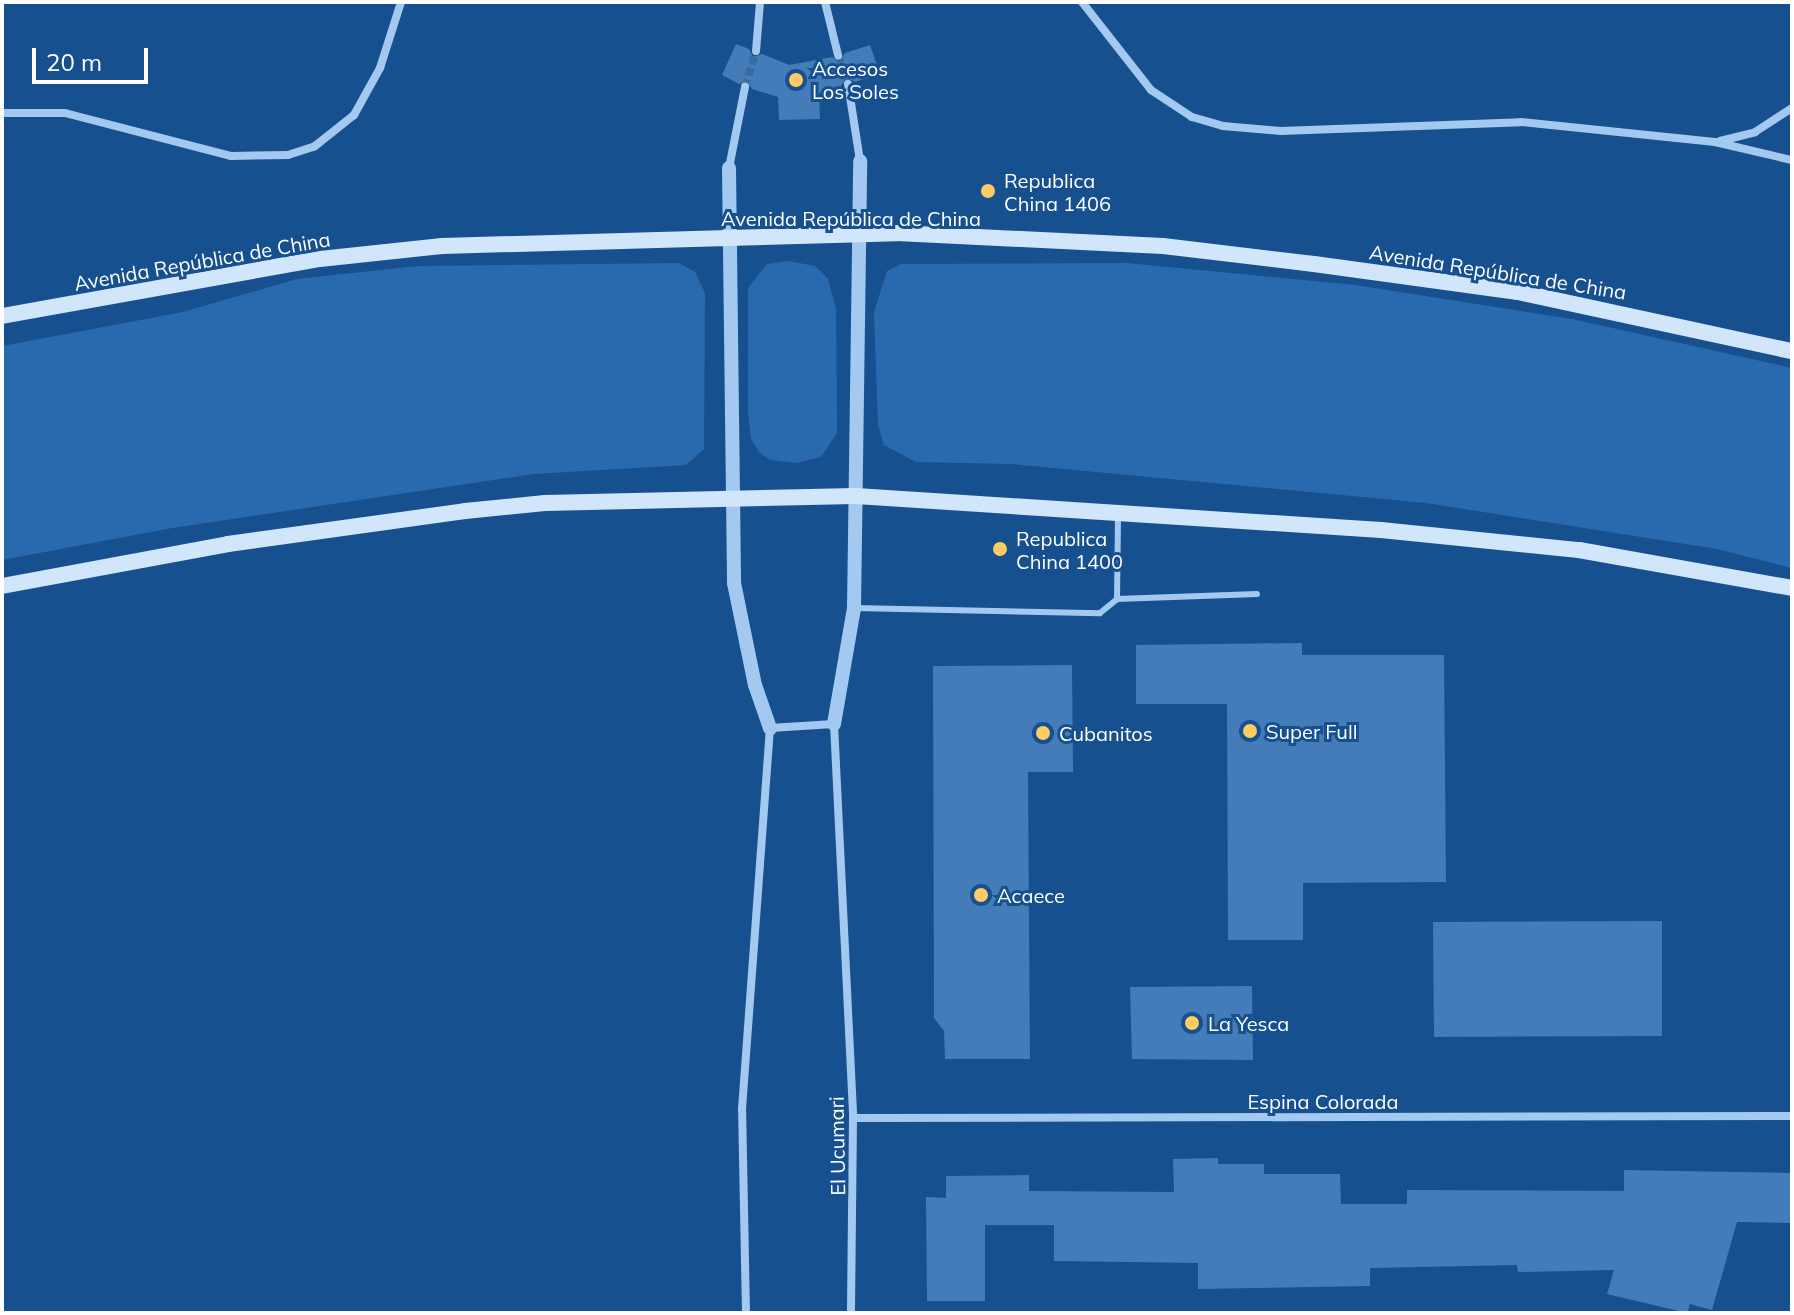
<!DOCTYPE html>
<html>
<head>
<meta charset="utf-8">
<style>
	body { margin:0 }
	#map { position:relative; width:1794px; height:1315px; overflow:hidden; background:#17508f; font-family:Mulish,sans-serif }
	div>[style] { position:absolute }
	.green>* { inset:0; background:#296aae }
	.building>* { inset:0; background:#447cb9 }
	.minor-tunnel>* { height:8px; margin-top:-4px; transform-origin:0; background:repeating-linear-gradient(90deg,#3a6aa0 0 8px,transparent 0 12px) }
	.service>* { height:6px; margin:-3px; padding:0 3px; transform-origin:3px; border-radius:3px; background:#a3c9f0 }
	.minor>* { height:8px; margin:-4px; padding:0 4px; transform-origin:4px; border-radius:4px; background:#a3c9f0 }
	.tertiary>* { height:14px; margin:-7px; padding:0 7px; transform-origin:7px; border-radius:7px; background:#a3c9f0 }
	.secondary>* { height:16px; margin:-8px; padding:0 8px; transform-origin:8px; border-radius:8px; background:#d1e5fb }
	.dots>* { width:22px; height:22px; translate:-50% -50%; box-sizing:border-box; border:4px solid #17508f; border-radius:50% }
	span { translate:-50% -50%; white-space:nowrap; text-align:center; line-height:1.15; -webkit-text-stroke:6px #17508f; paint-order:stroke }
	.poi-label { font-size:20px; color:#fff }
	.left { translate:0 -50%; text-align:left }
	.street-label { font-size:20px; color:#fff }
	.frame { position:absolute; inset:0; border:4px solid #fff; pointer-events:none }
	.scale { position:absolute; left:32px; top:48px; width:116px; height:36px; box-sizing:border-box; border:4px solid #fff; border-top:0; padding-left:10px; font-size:24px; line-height:28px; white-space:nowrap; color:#fff; -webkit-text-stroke:6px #17508f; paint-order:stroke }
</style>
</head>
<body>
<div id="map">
	<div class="green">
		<i style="clip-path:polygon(788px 261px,815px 266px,828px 279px,836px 309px,837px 433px,821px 457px,796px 463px,770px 460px,759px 452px,751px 439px,748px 413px,748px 288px,767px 264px)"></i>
		<i style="clip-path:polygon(679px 263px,695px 272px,705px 293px,704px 449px,686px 465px,534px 474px,172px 528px,2px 560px,2px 346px,183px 312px,297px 279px,418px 266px)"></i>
		<i style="clip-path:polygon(1127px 263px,1355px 285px,1572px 319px,1792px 368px,1792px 568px,1717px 549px,1426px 503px,1012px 464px,916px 462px,884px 445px,878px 425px,874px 312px,887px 271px,901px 264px)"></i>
	</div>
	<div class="building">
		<i style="clip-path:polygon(736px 44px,749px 49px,753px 57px,762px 54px,789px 65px,832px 57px,840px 62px,845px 53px,870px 45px,880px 74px,855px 82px,846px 77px,841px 86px,819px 93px,820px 119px,779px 120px,778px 97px,752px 89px,747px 80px,739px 84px,722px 75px)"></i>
		<i style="clip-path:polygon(1302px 643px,1302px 655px,1444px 655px,1446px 882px,1303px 883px,1303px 940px,1228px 940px,1227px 704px,1136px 704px,1136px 645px)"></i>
		<i style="clip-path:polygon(1072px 665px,1073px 772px,1028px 772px,1030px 1059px,945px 1059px,944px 1031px,934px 1018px,933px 666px)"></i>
		<i style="clip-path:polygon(1662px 921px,1662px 1036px,1434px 1037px,1433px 922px)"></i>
		<i style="clip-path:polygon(1252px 986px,1253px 1060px,1132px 1059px,1130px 987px)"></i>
		<i style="clip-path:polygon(1218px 1158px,1218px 1164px,1264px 1164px,1264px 1174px,1340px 1174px,1341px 1204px,1407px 1204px,1407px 1190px,1624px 1191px,1624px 1170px,1792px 1173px,1792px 1223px,1737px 1222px,1712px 1310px,1690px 1304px,1687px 1313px,1607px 1294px,1614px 1270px,1518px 1272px,1517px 1265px,1370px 1268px,1370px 1286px,1198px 1289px,1198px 1263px,1054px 1261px,1054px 1225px,985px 1225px,985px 1301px,927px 1301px,926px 1197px,946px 1198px,946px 1176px,1029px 1175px,1029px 1191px,1174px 1192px,1173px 1159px)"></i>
	</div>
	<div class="minor-tunnel">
		<i style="left:838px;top:55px;width:31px;rotate:71deg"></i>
		<i style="left:745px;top:87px;width:38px;rotate:-73deg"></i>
	</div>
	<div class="service">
		<i style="left:1117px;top:599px;width:140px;rotate:-2deg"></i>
		<i style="left:854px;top:608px;width:246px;rotate:1.2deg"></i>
		<i style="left:1100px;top:613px;width:22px;rotate:-39deg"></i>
		<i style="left:1117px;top:599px;width:84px;rotate:-89.3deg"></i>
	</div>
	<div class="minor">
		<i style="left:825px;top:2px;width:55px;rotate:76.2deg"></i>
		<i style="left:1082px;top:2px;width:112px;rotate:51.9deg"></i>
		<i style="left:1151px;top:90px;width:49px;rotate:33.4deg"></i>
		<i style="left:1192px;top:117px;width:32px;rotate:16deg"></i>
		<i style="left:1223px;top:126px;width:58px;rotate:4.9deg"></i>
		<i style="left:1281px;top:131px;width:240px;rotate:-2.1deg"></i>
		<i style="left:1521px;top:122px;width:195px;rotate:5.9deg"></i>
		<i style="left:1715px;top:142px;width:79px;rotate:13.2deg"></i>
		<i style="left:756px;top:51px;width:49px;rotate:-85.3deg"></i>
		<i style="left:848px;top:84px;width:78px;rotate:81.1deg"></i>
		<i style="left:2px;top:113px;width:63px"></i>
		<i style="left:65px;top:113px;width:171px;rotate:14.5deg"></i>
		<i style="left:231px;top:156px;width:57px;rotate:-1deg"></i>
		<i style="left:288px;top:155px;width:28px;rotate:-18deg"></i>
		<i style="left:315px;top:146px;width:50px;rotate:-38.5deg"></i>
		<i style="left:354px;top:115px;width:54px;rotate:-61deg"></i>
		<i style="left:380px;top:68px;width:69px;rotate:-72.3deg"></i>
		<i style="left:1720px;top:141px;width:36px;rotate:-14deg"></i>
		<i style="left:1755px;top:132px;width:44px;rotate:-33deg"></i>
		<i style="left:729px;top:168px;width:83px;rotate:-78.8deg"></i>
		<i style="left:853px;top:1118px;width:939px;rotate:-0.12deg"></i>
		<i style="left:746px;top:1313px;width:204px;rotate:-91.1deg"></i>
		<i style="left:742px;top:1109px;width:382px;rotate:-85.8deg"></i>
		<i style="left:770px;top:728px;width:64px;rotate:-3.6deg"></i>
		<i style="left:834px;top:724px;width:394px;rotate:87.2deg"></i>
		<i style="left:853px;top:1118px;width:195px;rotate:90.6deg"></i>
	</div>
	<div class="tertiary">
		<i style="left:729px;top:168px;width:415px;rotate:89.3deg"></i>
		<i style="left:734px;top:583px;width:104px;rotate:78.4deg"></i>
		<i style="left:755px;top:685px;width:46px;rotate:70.8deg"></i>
		<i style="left:834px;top:724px;width:118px;rotate:-80.2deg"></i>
		<i style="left:854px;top:608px;width:447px;rotate:-89.2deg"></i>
	</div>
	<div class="secondary">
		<i style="left:2px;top:316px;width:323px;rotate:-10.2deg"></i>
		<i style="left:320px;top:259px;width:123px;rotate:-6.1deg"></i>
		<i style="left:442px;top:246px;width:455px;rotate:-1.6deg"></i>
		<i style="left:897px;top:233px;width:266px;rotate:2.8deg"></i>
		<i style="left:1163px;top:246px;width:152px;rotate:6.8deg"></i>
		<i style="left:1314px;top:264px;width:206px;rotate:7.8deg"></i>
		<i style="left:1518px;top:292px;width:280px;rotate:12.2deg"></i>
		<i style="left:2px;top:586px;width:230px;rotate:-10.5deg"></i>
		<i style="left:228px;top:544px;width:239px;rotate:-7.9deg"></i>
		<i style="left:465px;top:511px;width:80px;rotate:-5.7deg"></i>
		<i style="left:545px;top:503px;width:311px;rotate:-1.3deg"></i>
		<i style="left:856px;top:496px;width:526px;rotate:3.71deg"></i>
		<i style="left:1381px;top:530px;width:199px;rotate:5.8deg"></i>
		<i style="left:1579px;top:550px;width:216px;rotate:10.1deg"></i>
	</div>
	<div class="dots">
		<i style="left:796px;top:80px;background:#ffcb62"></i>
		<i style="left:988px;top:191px;background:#ffcb62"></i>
		<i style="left:1000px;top:549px;background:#ffcb62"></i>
		<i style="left:1250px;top:731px;background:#ffcb62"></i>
		<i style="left:1043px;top:733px;background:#ffcb62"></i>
		<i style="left:981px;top:895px;background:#ffcb62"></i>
		<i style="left:1192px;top:1023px;background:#ffcb62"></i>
	</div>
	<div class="poi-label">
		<span class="left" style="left:812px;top:80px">Accesos<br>Los Soles</span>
		<span class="left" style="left:1004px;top:192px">Republica<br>China 1406</span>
		<span class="left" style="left:1016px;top:550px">Republica<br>China 1400</span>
		<span class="left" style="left:1266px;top:731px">Super Full</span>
		<span class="left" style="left:1059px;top:733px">Cubanitos</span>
		<span class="left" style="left:997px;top:895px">Acaece</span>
		<span class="left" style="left:1208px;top:1023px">La Yesca</span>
	</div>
	<div class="street-label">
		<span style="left:851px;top:218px">Avenida República de China</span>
		<span style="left:202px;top:261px;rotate:-10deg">Avenida República de China</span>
		<span style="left:1498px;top:272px;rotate:9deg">Avenida República de China</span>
		<span style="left:1323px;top:1101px">Espina Colorada</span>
		<span style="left:837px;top:1146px;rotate:-91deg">El Ucumari</span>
	</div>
	<div class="frame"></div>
	<div class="scale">20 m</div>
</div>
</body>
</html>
